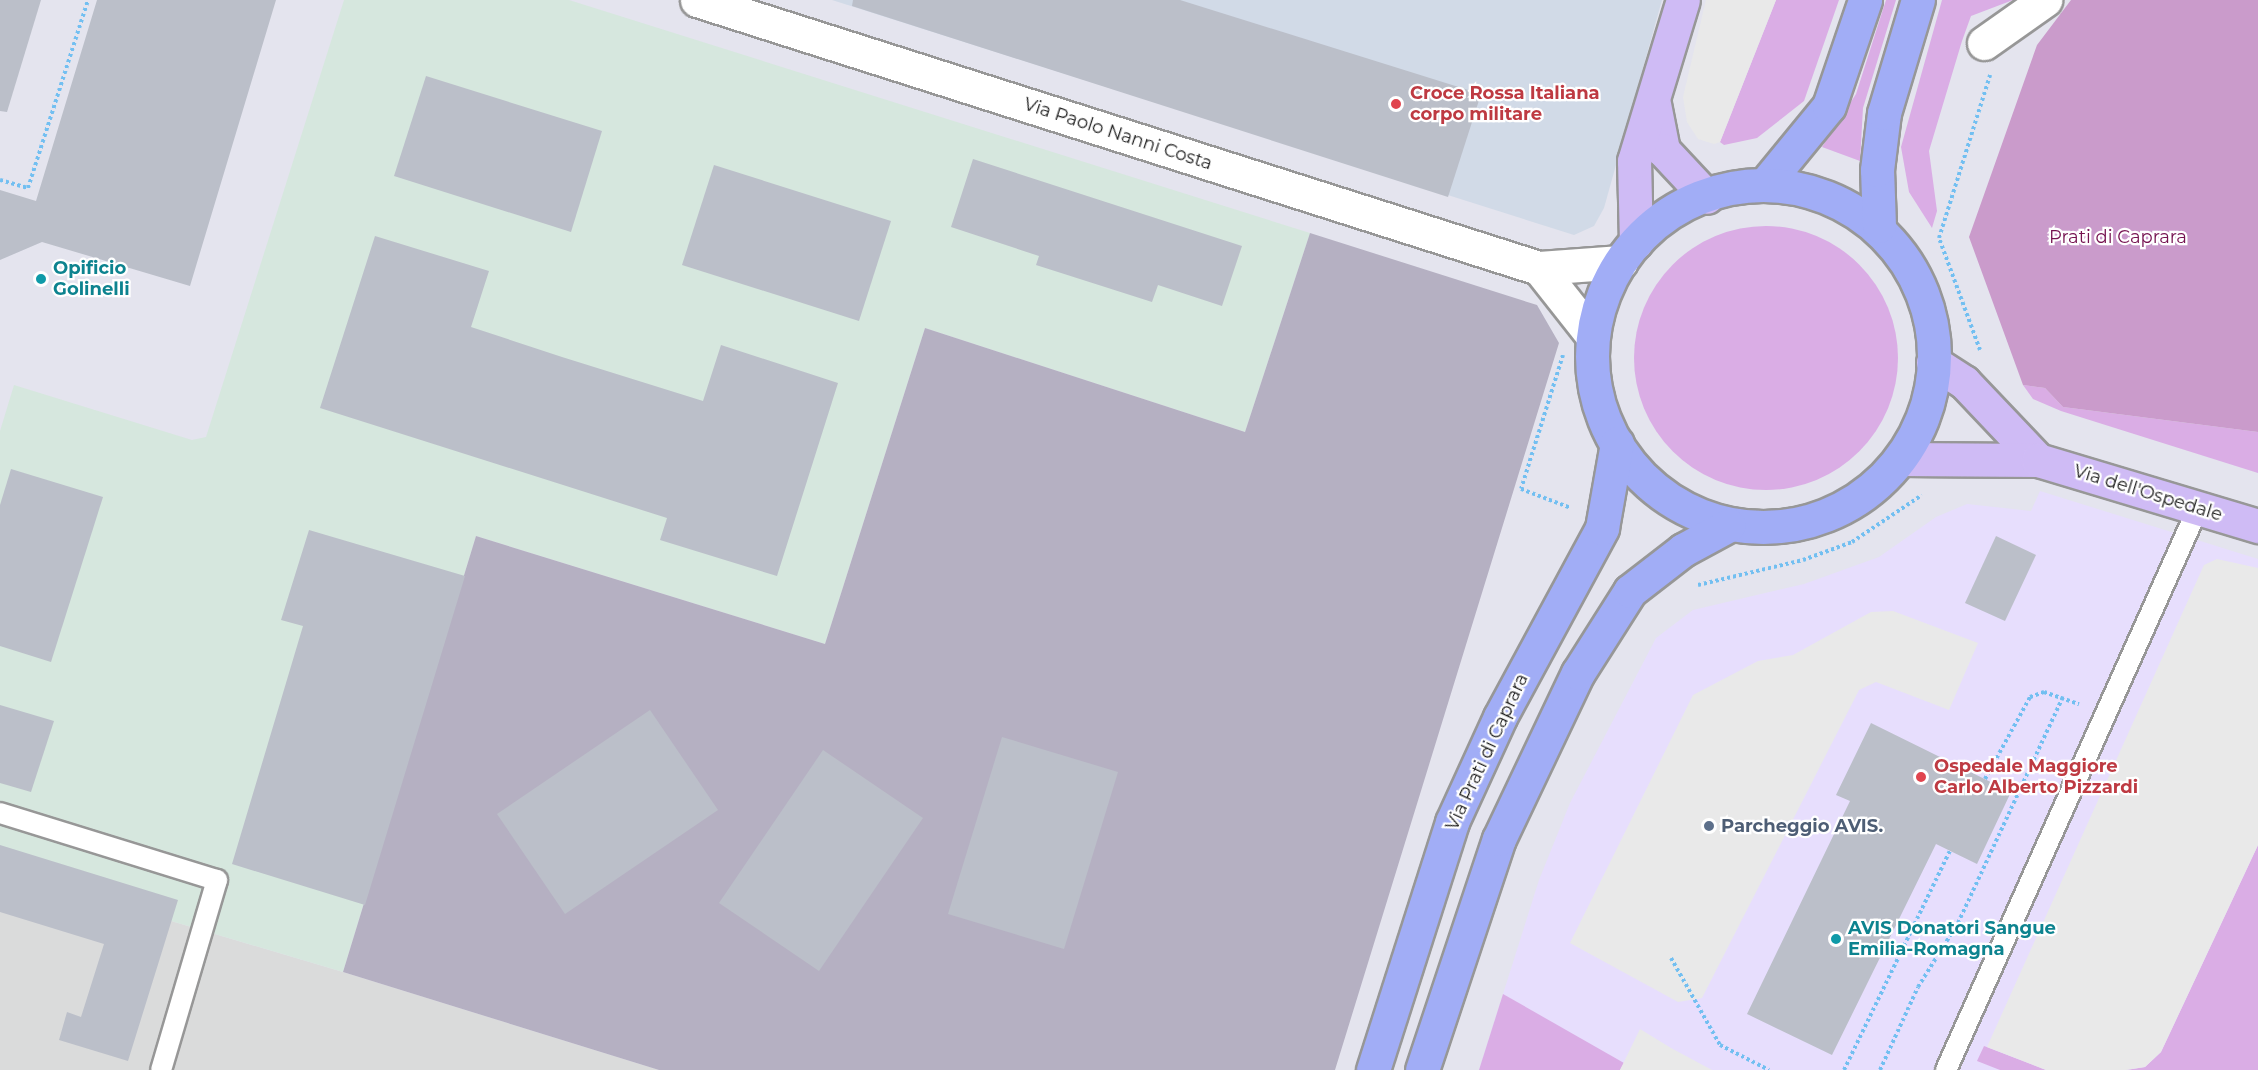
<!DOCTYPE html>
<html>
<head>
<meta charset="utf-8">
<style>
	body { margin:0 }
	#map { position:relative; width:2258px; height:1070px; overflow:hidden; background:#e4e4ee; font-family:Montserrat,sans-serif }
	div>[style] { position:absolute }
	.residential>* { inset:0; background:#dadbdb }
	.industrial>* { inset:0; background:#d6e7de }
	.education>* { inset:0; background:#e7defd }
	.military>* { inset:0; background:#d1dae7 }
	.construction>* { inset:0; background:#b5b0c2 }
	.grass>* { inset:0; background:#daade5 }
	.round { border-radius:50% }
	.forest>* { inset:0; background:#ca9bcb }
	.parking>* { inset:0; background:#e9e9e9 }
	.building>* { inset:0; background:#bbbfc9 }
	.path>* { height:4px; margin-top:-2px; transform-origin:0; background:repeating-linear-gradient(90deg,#72bff1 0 3px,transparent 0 6px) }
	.roads { filter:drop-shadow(2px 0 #979797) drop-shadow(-2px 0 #979797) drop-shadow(0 2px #979797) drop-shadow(0 -2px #979797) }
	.lane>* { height:20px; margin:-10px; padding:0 10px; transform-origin:10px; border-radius:10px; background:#fff }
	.street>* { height:33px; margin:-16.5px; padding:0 16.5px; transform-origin:16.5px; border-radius:16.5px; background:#fff }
	.secondary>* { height:33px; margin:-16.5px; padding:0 16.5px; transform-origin:16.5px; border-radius:16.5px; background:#cfbbf5 }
	.primary>* { height:33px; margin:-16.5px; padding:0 16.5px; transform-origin:16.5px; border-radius:16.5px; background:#a1adf6 }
	.primary>.ring { margin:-16.5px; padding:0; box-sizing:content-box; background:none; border:33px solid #a1adf6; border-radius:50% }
	.dots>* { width:16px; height:16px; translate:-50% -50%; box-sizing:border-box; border:3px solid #fff; border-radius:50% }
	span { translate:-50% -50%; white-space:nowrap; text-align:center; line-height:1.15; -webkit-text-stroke:4.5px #fff; paint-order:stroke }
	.health-label { font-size:18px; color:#be3a42; font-weight:700 }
	.left { translate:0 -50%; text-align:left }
	.street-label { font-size:18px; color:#1d1d1d }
	.park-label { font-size:18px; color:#751250 }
	.culture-label { font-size:18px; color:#0d838f; font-weight:700 }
	.service-label { font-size:18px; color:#4e5e75; font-weight:700 }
</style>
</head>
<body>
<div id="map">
	<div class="residential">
		<i style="clip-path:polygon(0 870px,343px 972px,659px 1070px,0 1070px)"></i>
	</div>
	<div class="industrial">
		<i style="clip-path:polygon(344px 0,569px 0,1310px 233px,1245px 432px,925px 328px,825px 644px,476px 536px,343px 972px,0 870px,0 431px,14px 385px,192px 440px,206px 437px)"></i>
	</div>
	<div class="education">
		<i style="clip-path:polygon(2040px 491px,2258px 559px,2258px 1070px,1479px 1070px,1539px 880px,1570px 803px,1656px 638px,1693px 610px,1804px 584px,1879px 557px,1936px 517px,1967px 504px,2031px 511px)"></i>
	</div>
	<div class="military">
		<i style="clip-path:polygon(832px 0,1662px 0,1604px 208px,1594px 226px,1574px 235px)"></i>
	</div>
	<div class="construction">
		<i style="clip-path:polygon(1310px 233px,1537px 305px,1559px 343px,1335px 1070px,659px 1070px,343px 972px,476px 536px,825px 644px,925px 328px,1245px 432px)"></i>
	</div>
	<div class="grass">
		<i style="clip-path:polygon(1776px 0,1839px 0,1804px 101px,1757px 138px,1724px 145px,1720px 142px)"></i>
		<i style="clip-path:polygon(1886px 0,1896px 0,1863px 108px,1860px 161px,1822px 147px,1856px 94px)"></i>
		<i style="clip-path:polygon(1942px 0,2013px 0,1971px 16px,1962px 41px,1929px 151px,1937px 211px,1932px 228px,1909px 192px,1901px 147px)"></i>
		<i class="round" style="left:1634px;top:226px;width:264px;height:264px"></i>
		<i style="clip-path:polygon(2023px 385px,2045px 388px,2063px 407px,2258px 432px,2258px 473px,2061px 411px,2033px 399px)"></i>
		<i style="clip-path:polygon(2258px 845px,2258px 1070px,2126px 1070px,2145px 1067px,2161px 1052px)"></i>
		<i style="clip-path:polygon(1503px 994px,1624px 1063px,1620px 1070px,1479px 1070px)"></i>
		<i style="clip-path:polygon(1984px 1046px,2046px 1070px,2000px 1070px,1977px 1061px)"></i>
	</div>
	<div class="forest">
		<i style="clip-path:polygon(2071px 0,2258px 0,2258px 432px,2063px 407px,2045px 388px,2023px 385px,1969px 237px,2037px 45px)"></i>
	</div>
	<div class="parking">
		<i style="clip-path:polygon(1706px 0,1776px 0,1720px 142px,1714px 144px,1698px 139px,1687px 122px,1683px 97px)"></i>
		<i style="clip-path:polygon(2217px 559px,2258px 568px,2258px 845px,2161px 1052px,2145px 1067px,2126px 1070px,2046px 1070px,1987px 1047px,2204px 565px)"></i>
		<i style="clip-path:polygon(1893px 611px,1978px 643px,1949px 710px,1876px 682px,1859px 690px,1702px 998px,1678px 1002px,1570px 943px,1693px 695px,1758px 661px,1793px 655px,1871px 612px)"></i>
		<i style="clip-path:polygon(1640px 1029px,1671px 1048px,1712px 1070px,1620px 1070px)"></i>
	</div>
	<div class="building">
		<i style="clip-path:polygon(0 0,41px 0,7px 112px,0 111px)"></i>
		<i style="clip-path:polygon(97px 0,276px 0,190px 286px,42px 242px,0 260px,0 190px,36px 201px)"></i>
		<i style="clip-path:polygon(853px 0,1180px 0,1481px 94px,1448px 197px,852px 6px)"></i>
		<i style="clip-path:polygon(426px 76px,602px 131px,571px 232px,394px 176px)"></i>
		<i style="clip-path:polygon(973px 159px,1242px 246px,1222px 306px,1158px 285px,1152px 302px,1036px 265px,1039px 256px,951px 227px)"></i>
		<i style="clip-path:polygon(714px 165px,891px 221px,859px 321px,682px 265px)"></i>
		<i style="clip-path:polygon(375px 236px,489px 271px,471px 327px,562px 357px,703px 401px,721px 345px,838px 383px,777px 576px,660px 540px,667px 518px,320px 408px)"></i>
		<i style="clip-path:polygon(11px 469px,103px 497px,51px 662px,0 646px,0 505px)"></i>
		<i style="clip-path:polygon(309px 530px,465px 576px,365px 905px,232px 864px,303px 626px,281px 620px)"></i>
		<i style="clip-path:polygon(1996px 536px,2036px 555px,2005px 621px,1965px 603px)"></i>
		<i style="clip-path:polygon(0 705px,54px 721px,31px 792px,0 783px)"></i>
		<i style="clip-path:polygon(650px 710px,718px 810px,565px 914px,497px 814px)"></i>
		<i style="clip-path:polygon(1871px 723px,2011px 792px,1977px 864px,1936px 844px,1832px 1055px,1747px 1014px,1850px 801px,1836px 795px)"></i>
		<i style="clip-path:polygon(1002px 737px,1118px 772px,1064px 949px,948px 914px)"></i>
		<i style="clip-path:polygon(823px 750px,923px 818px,819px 971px,719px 903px)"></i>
		<i style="clip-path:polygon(0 845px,178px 900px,128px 1061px,59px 1040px,67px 1012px,81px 1017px,104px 944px,0 912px)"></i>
	</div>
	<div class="path">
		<i style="left:0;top:180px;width:29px;rotate:16deg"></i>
		<i style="left:28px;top:188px;width:197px;rotate:-72.3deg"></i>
		<i style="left:1980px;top:350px;width:119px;rotate:-110.1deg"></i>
		<i style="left:1939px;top:238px;width:171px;rotate:-72.6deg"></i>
		<i style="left:1563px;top:355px;width:140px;rotate:107.4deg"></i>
		<i style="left:1521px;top:489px;width:53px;rotate:20.8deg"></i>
		<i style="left:1698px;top:585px;width:108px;rotate:-13.4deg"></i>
		<i style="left:1803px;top:560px;width:52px;rotate:-20.2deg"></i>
		<i style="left:1852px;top:542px;width:84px;rotate:-33.9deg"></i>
		<i style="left:1985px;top:779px;width:94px;rotate:-61.2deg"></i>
		<i style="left:2030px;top:697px;width:15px;rotate:-20deg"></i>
		<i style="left:2044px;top:692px;width:37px;rotate:19deg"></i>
		<i style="left:1671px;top:958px;width:100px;rotate:60.6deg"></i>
		<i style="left:1720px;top:1045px;width:55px;rotate:27deg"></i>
		<i style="left:1844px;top:1070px;width:243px;rotate:-64.2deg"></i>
		<i style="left:1880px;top:1070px;width:91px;rotate:-65.4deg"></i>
		<i style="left:1918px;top:987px;width:75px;rotate:-58deg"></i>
		<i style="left:1958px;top:923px;width:249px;rotate:-65.1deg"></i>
	</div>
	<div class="roads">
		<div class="lane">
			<i style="left:0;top:813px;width:227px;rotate:17.2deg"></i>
			<i style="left:217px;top:880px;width:198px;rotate:106.4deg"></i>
			<i style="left:1946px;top:1070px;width:616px;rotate:-65.85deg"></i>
		</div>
		<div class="street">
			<i style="left:697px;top:0;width:884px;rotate:17.66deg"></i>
			<i style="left:1539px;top:268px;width:82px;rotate:-4.2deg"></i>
			<i style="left:1984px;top:43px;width:75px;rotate:-35.2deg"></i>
			<i style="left:1539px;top:268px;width:85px;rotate:51.7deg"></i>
		</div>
		<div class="secondary">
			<i style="left:1654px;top:104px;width:47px;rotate:78.9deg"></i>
			<i style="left:1663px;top:150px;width:64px;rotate:46.9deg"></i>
			<i style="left:1636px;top:242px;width:81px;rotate:-91.4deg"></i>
			<i style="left:1634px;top:161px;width:168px;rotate:-73.1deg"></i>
			<i style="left:1933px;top:362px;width:37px;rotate:33deg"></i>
			<i style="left:1964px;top:382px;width:108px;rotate:46.5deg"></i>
			<i style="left:1901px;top:459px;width:137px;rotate:0.4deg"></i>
			<i style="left:2038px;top:460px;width:230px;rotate:16.7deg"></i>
		</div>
		<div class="primary">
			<i style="left:1766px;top:183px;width:99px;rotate:-50.7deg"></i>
			<i style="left:1829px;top:106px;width:112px;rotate:-71.2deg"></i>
			<i class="ring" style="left:1592px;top:185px;width:309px;height:309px"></i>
			<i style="left:1879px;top:226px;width:56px;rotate:-92deg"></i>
			<i style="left:1877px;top:170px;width:57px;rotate:-83deg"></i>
			<i style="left:1884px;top:113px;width:118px;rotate:-73.3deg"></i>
			<i style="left:1373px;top:1070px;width:260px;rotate:-72.3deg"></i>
			<i style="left:1452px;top:822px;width:115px;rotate:-65.4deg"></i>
			<i style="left:1500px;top:717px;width:215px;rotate:-61.6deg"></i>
			<i style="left:1602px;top:528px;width:86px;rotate:-80deg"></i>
			<i style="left:1422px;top:1070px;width:243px;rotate:-71.6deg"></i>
			<i style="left:1499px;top:839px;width:184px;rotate:-64.6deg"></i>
			<i style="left:1578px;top:673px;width:97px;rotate:-57.6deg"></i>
			<i style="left:1630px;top:591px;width:67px;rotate:-37.7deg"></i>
			<i style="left:1683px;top:550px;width:52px;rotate:-28.5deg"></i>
		</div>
	</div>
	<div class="dots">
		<i style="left:1396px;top:104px;background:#e0444e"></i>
		<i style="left:41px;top:279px;background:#0f9aa8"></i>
		<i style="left:1921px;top:777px;background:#e0444e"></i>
		<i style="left:1709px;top:826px;background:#5c6f8a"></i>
		<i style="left:1836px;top:939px;background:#0f9aa8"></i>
	</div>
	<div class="health-label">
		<span class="left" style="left:1410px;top:104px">Croce Rossa Italiana<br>corpo militare</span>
		<span class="left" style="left:1934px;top:777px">Ospedale Maggiore<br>Carlo Alberto Pizzardi</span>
	</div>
	<div class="street-label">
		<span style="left:1118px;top:134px;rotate:18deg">Via Paolo Nanni Costa</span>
		<span style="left:2148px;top:493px;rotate:17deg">Via dell'Ospedale</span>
		<span style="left:1487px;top:752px;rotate:-65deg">Via Prati di Caprara</span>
	</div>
	<div class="park-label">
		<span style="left:2118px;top:237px">Prati di Caprara</span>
	</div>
	<div class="culture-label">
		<span class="left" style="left:53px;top:279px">Opificio<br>Golinelli</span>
		<span class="left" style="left:1848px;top:939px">AVIS Donatori Sangue<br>Emilia-Romagna</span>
	</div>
	<div class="service-label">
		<span class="left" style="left:1721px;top:826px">Parcheggio AVIS.</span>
	</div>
</div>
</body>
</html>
